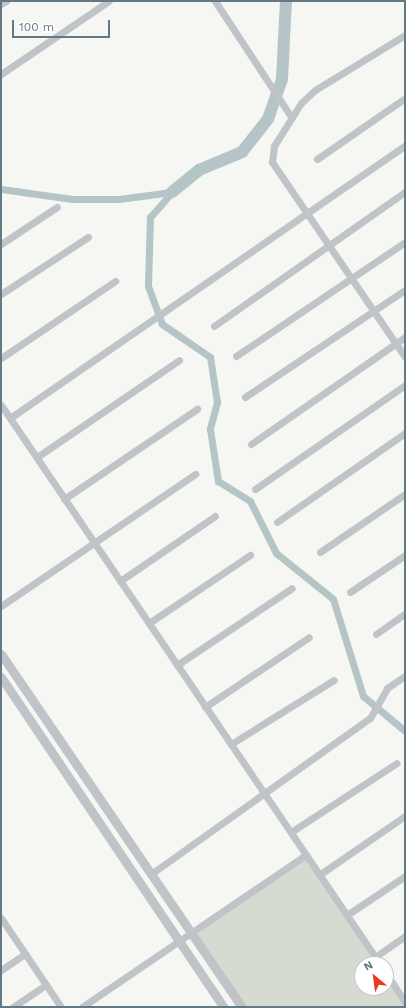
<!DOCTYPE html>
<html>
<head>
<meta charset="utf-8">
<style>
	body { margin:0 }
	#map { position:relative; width:406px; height:1008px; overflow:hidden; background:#f6f6f2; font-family:"Work Sans",sans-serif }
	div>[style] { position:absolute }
	.green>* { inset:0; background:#d6dbd1 }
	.canal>* { height:7px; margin:-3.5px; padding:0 3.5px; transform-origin:3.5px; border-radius:3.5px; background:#b5c5c7 }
	.river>* { height:12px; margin:-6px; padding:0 6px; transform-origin:6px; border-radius:6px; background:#b5c5c7 }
	.minor>* { height:7px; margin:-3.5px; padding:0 3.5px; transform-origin:3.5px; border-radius:3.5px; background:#bec4c7 }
	.tertiary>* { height:9px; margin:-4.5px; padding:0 4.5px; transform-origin:4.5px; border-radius:4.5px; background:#bec4c7 }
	span { translate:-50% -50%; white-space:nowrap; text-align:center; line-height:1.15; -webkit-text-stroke:4px #fff; paint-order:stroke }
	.frame { position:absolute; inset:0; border:2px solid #647984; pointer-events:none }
	.north { position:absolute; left:354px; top:956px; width:40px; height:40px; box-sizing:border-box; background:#fff; border:1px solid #c1c9ce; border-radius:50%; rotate:331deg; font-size:11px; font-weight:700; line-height:16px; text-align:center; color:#647984 }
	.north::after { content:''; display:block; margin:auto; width:14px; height:18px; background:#e83a21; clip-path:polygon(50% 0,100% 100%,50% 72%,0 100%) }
	.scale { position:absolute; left:12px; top:20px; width:98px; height:18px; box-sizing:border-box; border:2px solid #647984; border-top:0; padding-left:5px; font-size:12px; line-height:14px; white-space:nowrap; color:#647984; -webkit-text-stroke:3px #fff; paint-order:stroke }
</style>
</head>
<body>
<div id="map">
	<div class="green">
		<i style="clip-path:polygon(306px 855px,380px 964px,362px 964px,362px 988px,386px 988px,386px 974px,405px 1007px,242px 1007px,191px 933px)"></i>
	</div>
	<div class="canal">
		<i style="left:1px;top:189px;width:72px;rotate:8deg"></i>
		<i style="left:72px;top:199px;width:47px"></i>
		<i style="left:119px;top:199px;width:53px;rotate:-7.5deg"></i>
		<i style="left:172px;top:192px;width:33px;rotate:131deg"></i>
		<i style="left:150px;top:217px;width:69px;rotate:91.7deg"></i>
		<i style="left:148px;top:286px;width:40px;rotate:69.8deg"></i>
		<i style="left:162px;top:324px;width:58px;rotate:34.5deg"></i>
		<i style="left:210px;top:357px;width:46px;rotate:81.2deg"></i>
		<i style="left:217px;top:402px;width:28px;rotate:105deg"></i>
		<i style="left:210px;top:429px;width:53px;rotate:81.3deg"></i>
		<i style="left:218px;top:481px;width:38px;rotate:32deg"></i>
		<i style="left:250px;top:501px;width:58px;rotate:63.4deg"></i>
		<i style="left:276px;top:553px;width:73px;rotate:38.9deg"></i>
		<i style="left:333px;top:599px;width:102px;rotate:72.8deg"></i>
		<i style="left:363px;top:696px;width:55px;rotate:39.8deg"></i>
	</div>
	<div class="river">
		<i style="left:172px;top:192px;width:35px;rotate:-39deg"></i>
		<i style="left:199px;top:170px;width:47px;rotate:-22.7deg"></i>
		<i style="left:242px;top:152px;width:42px;rotate:-51.8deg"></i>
		<i style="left:268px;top:119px;width:42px;rotate:-70.7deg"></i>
		<i style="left:282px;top:79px;width:78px;rotate:-87.1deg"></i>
	</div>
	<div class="minor">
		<i style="left:215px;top:1px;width:136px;rotate:56.7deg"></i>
		<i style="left:1px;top:4px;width:6px;rotate:-31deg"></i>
		<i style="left:405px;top:35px;width:105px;rotate:148.6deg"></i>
		<i style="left:315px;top:90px;width:19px;rotate:137deg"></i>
		<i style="left:301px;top:103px;width:51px;rotate:122.1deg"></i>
		<i style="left:274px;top:146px;width:16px;rotate:97deg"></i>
		<i style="left:272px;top:162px;width:236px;rotate:55.7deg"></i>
		<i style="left:1px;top:74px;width:130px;rotate:-34.1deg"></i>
		<i style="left:317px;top:159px;width:107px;rotate:-34.7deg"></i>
		<i style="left:1px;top:244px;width:67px;rotate:-33.5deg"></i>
		<i style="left:1px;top:294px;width:104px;rotate:-33.2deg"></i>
		<i style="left:214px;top:326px;width:233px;rotate:-35.1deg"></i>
		<i style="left:236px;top:356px;width:204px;rotate:-34deg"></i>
		<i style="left:1px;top:358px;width:138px;rotate:-34deg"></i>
		<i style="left:245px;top:397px;width:192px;rotate:-33.8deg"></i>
		<i style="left:1px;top:405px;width:675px;rotate:55.86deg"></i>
		<i style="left:10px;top:418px;width:480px;rotate:-34.6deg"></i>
		<i style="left:251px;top:444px;width:188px;rotate:-34.8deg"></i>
		<i style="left:37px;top:457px;width:172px;rotate:-34.3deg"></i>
		<i style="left:255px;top:489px;width:183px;rotate:-34.7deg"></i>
		<i style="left:64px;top:499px;width:161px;rotate:-34.1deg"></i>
		<i style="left:277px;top:522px;width:156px;rotate:-34.8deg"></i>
		<i style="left:320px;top:552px;width:103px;rotate:-34.3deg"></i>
		<i style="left:120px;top:581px;width:115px;rotate:-34.4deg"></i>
		<i style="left:350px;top:592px;width:66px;rotate:-33.9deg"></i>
		<i style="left:1px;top:606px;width:235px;rotate:-34.2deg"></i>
		<i style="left:149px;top:623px;width:122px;rotate:-34deg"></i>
		<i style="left:376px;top:634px;width:35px;rotate:-35deg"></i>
		<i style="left:177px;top:665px;width:138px;rotate:-33.8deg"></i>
		<i style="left:205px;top:707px;width:125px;rotate:-33.9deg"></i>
		<i style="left:231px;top:744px;width:121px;rotate:-31.9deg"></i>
		<i style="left:291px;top:832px;width:126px;rotate:-33.1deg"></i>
		<i style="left:151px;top:874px;width:269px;rotate:-35.5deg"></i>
		<i style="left:370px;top:718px;width:34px;rotate:-60deg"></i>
		<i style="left:387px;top:688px;width:22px;rotate:-34deg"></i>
		<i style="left:319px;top:875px;width:104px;rotate:-34.5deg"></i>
		<i style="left:347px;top:915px;width:70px;rotate:-33.9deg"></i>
		<i style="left:1px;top:918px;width:107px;rotate:56deg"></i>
		<i style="left:375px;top:957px;width:37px;rotate:-35deg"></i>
		<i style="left:1px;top:970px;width:29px;rotate:-34deg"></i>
		<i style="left:386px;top:973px;width:35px;rotate:57deg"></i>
		<i style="left:13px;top:1007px;width:40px;rotate:-34deg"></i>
		<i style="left:82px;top:1007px;width:271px;rotate:-34.2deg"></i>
	</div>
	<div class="tertiary">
		<i style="left:1px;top:654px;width:427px;rotate:55.7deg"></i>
		<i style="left:1px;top:677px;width:398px;rotate:56deg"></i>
	</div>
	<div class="frame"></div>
	<div class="north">N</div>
	<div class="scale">100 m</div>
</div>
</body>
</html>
